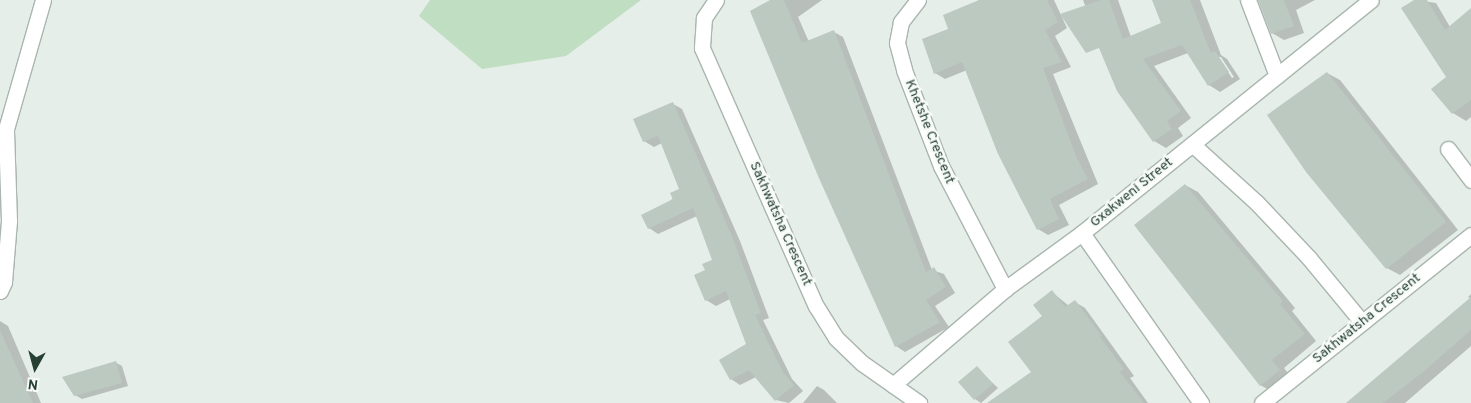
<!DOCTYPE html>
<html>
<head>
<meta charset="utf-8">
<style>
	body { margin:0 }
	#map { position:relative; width:1471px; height:403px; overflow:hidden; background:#e6eee9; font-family:Overpass,sans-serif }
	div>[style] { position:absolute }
	.green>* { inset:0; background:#c0dec2 }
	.shadow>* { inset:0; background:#0003 }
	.building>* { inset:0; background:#bbc9c1 }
	.roads { filter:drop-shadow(1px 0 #a9b6af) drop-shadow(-1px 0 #a9b6af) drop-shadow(0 1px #a9b6af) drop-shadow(0 -1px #a9b6af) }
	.minor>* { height:15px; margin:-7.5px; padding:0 7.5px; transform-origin:7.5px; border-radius:7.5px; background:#fff }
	span { translate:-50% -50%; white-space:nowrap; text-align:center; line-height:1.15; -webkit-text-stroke:5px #f7fbf8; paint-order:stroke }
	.street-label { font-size:14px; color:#264033 }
	.north { position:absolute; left:10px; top:343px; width:50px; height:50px; -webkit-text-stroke:4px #f7fbf8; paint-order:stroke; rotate:187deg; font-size:14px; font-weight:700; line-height:20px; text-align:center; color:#264033 }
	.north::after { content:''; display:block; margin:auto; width:18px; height:22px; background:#264033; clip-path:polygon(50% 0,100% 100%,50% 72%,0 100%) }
</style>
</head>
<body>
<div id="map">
	<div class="green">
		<i style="clip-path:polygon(430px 0,641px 0,566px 56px,482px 69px,419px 16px)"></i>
	</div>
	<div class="shadow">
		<i style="clip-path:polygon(772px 0,822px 0,798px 17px,809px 42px,834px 32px,843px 37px,932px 270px,944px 274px,955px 293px,935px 306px,949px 327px,905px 352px,896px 346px)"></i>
		<i style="clip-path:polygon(986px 0,1054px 0,1067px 28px,1055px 36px,1071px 67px,1053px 74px,1098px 184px,1059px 205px,1069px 225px,1048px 235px,1038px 229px,1019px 195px,967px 70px,945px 79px,935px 73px,950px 30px)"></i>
		<i style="clip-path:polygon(evenodd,1083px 0,1118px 0,1131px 37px,1162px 24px,1154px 0,1200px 0,1221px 55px,1227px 59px,1240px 79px,1220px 92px,1209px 85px,1188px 53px,1154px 66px,1191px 118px,1178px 128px,1183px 136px,1166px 148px,1154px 141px,1118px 90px,1083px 0,1218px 57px,1221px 57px,1234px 77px,1232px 78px,1218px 57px)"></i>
		<i style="clip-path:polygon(1260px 0,1315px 0,1296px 10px,1304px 33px,1284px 40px,1272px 33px)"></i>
		<i style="clip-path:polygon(1416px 0,1436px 3px,1450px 27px,1471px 10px,1471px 117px,1466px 121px,1453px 113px,1432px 90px,1448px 77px)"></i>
		<i style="clip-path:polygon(1327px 73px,1340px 80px,1458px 230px,1400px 275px,1387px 268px)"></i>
		<i style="clip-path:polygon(673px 104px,682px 109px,740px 241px,769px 318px,763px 320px,792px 379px,803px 391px,789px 403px,776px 400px,756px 377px,740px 385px,731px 379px,748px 345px,730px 299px,716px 306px,706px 300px,707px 271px,714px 260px,697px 216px,658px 234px,649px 228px,680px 189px,662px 143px,654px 147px,644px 141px)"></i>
		<i style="clip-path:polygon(1185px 185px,1198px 192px,1295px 308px,1292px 311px,1316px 341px,1284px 368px,1291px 377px,1273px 392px,1260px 385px)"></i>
		<i style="clip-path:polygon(1052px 292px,1069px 306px,1075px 302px,1085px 308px,1134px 376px,1130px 378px,1148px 403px,1057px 403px,1044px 317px)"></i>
		<i style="clip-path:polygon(1471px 294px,1471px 346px,1405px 403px,1348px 403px,1471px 299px,1468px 297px)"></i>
		<i style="clip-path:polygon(0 321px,8px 326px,41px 403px,6px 403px,0 387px)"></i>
		<i style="clip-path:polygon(115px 362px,122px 366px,128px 386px,82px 399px,75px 395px)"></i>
		<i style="clip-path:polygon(977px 368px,998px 388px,981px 403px,975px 399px)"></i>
		<i style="clip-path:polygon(817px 386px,824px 390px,837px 403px,803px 403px)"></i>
	</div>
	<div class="building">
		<i style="clip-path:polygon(770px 0,784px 0,802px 43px,834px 30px,926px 272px,934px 267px,946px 287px,926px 300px,940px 322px,895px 347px,818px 176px,750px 11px)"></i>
		<i style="clip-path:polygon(979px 0,1047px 0,1058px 22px,1045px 30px,1062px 62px,1043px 68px,1076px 156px,1088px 179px,1050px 199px,1059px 219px,1037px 230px,998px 154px,962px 62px,934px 74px,922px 39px,948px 29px,943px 15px)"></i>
		<i style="clip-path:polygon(1101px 0,1109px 0,1123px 39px,1161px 23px,1152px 0,1190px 0,1211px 53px,1215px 51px,1229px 72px,1208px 86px,1182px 45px,1143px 59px,1181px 111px,1167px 121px,1172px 129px,1153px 142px,1117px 91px,1099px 48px,1086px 53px,1060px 14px)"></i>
		<i style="clip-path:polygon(1258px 0,1284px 0,1294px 26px,1271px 34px)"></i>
		<i style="clip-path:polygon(1414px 0,1427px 0,1445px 30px,1471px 8px,1471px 100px,1452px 114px,1431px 89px,1446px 77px,1401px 8px)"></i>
		<i style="clip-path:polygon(1327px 72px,1446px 222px,1386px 269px,1306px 172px,1267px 115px)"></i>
		<i style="clip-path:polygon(673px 102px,731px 234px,761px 313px,755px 315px,783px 372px,794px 385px,775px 401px,749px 370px,730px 380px,719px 360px,746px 344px,726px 291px,705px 301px,694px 275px,705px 270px,702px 264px,712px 260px,693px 208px,648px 229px,641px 215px,673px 199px,670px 193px,679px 189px,658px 136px,643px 142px,633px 119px)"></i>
		<i style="clip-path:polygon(1185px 184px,1283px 301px,1280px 304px,1305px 334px,1272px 360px,1280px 370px,1260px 386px,1134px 225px)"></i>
		<i style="clip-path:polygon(1052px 290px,1065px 307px,1075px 300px,1102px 336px,1100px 337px,1124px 369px,1120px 372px,1144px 403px,987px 403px,1031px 372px,1008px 342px,1042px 316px,1033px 305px)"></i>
		<i style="clip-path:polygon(1471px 297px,1471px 330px,1422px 373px,1383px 403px,1346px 403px)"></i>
		<i style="clip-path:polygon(0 330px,33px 403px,0 403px)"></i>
		<i style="clip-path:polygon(116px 361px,122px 383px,74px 396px,62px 377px)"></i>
		<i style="clip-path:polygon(977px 366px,993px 384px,974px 400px,958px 382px)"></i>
	</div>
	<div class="roads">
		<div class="minor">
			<i style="left:716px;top:0;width:22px;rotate:124deg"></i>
			<i style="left:704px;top:18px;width:30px;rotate:94deg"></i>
			<i style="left:702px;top:48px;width:282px;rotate:66.2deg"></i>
			<i style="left:816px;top:306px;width:38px;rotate:58deg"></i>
			<i style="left:836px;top:338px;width:36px;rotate:44deg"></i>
			<i style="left:862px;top:363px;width:70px;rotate:35.1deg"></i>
			<i style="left:918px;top:0;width:28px;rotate:128deg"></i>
			<i style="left:901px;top:22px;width:21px;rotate:101deg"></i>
			<i style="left:897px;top:43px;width:28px;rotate:75deg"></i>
			<i style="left:904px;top:70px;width:103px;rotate:68.9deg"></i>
			<i style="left:941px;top:166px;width:139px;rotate:62.5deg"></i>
			<i style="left:1248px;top:0;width:81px;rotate:69.1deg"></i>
			<i style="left:1192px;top:144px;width:88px;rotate:42.2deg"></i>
			<i style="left:1257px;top:203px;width:76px;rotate:46.6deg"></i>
			<i style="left:1309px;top:258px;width:83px;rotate:50.4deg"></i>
			<i style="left:1448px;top:149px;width:39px;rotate:53deg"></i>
			<i style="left:1082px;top:233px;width:208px;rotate:55deg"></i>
			<i style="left:0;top:291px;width:10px;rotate:-66deg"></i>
			<i style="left:4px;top:282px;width:61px;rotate:-85.3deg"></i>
			<i style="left:9px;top:221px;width:92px;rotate:-91.9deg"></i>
			<i style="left:6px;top:129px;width:134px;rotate:-74deg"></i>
			<i style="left:893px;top:385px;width:148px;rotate:-40.6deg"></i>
			<i style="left:1005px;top:289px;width:95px;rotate:-36deg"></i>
			<i style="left:1082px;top:233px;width:371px;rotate:-38.9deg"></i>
			<i style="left:1262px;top:403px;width:268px;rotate:-38.8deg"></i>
		</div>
	</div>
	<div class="street-label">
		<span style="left:929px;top:132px;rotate:68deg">Khetshe Crescent</span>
		<span style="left:1132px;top:193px;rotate:-39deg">Gxakweni Street</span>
		<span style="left:780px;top:224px;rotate:66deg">Sakhwatsha Crescent</span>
		<span style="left:1367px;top:319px;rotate:-39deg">Sakhwatsha Crescent</span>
	</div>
	<div class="north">N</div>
</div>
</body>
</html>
